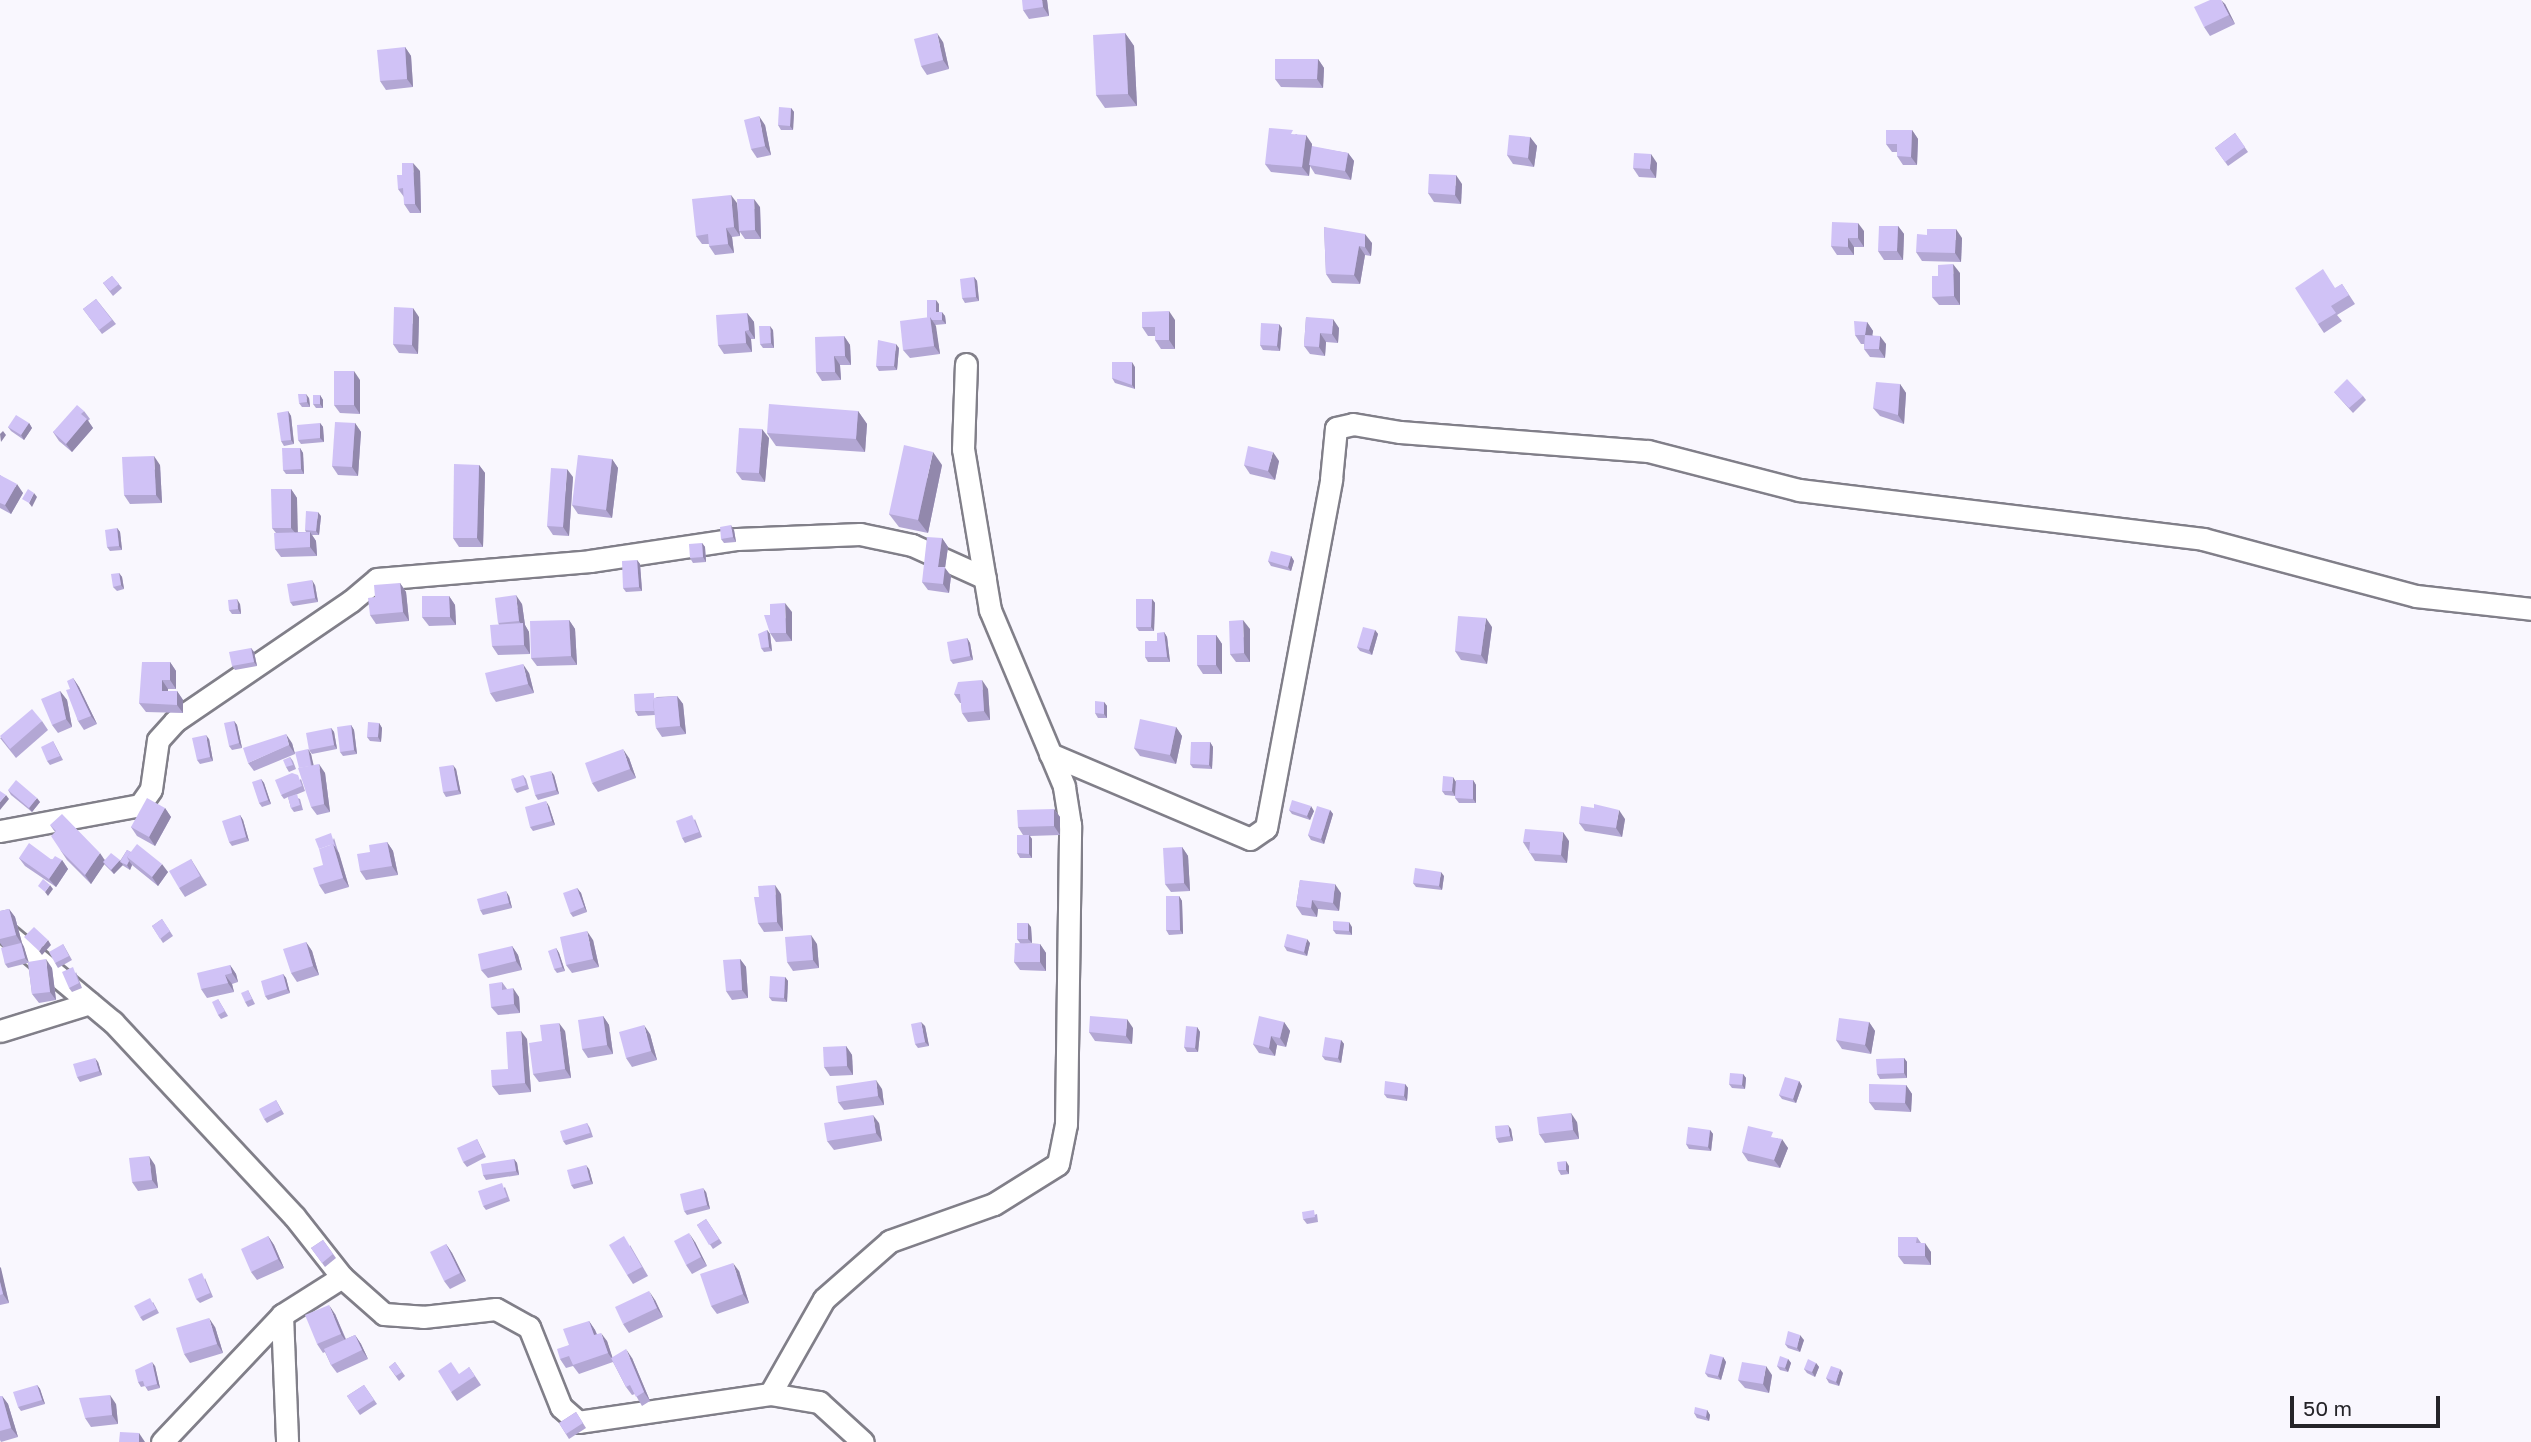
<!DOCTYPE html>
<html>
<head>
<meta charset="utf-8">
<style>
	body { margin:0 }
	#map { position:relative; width:2531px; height:1442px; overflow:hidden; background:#f9f7fe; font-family:"Golos Text",sans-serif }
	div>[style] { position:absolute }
	.roads { filter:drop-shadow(2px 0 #817f89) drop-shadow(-2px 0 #817f89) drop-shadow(0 2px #817f89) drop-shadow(0 -2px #817f89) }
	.minor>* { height:21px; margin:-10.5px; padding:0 10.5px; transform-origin:10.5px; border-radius:10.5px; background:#fff }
	.wall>* { inset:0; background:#b3a7d4 }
	.shaded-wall>* { inset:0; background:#9288ac }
	.building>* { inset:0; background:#d0c2f6 }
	span { translate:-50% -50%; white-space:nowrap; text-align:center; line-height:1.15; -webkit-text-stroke:6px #f9f7fe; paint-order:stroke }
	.scale { position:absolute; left:2290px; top:1396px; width:150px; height:32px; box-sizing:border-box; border:4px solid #252429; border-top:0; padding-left:9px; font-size:21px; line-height:24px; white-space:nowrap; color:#252429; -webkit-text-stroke:5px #f9f7fe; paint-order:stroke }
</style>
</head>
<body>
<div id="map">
	<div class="roads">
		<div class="minor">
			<i style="left:1050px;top:754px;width:217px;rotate:23deg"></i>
			<i style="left:1250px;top:839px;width:19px;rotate:-35deg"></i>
			<i style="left:1266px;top:828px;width:355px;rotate:-79.4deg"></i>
			<i style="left:1331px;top:479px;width:51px;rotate:-84.4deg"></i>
			<i style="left:1336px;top:428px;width:17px;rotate:-13deg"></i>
			<i style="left:1353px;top:424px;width:48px;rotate:9.7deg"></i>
			<i style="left:1400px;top:432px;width:249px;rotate:4.4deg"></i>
			<i style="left:1648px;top:451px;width:156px;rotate:14.5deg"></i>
			<i style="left:1799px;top:490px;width:407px;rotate:6.9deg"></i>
			<i style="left:2203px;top:539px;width:220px;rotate:15deg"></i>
			<i style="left:2416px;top:596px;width:116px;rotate:6.4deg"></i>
			<i style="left:0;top:831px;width:142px;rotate:-10.5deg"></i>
			<i style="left:140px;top:805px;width:19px;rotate:-55deg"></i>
			<i style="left:151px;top:789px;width:49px;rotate:-81.9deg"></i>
			<i style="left:158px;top:740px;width:25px;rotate:-48deg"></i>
			<i style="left:175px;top:721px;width:213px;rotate:-34.3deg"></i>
			<i style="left:351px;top:601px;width:34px;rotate:-40deg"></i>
			<i style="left:377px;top:579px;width:214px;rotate:-4.8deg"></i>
			<i style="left:590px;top:561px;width:149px;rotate:-8.5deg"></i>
			<i style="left:737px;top:539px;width:123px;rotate:-2.3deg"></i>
			<i style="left:860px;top:534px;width:53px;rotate:11.9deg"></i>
			<i style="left:912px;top:545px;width:80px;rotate:24.3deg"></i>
			<i style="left:0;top:928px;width:147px;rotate:39.8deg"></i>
			<i style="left:113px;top:1022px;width:265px;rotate:47deg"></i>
			<i style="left:294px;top:1216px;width:78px;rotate:51.8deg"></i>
			<i style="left:342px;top:1277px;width:56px;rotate:41.4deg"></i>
			<i style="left:384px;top:1314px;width:39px;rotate:4deg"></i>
			<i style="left:423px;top:1317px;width:73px;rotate:-6.3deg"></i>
			<i style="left:496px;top:1309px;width:38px;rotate:29deg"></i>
			<i style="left:529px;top:1327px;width:86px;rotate:68.2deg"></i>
			<i style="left:561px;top:1407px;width:23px;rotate:41deg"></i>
			<i style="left:578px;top:1422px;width:194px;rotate:-8.3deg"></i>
			<i style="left:770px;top:1394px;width:50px;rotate:9.3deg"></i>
			<i style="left:819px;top:1402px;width:59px;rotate:42.3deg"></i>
			<i style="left:0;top:1031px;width:94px;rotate:-17.3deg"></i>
			<i style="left:282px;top:1315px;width:127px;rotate:87.7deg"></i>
			<i style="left:770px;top:1394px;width:109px;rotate:-60.4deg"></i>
			<i style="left:824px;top:1299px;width:88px;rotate:-41.3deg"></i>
			<i style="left:890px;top:1241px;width:110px;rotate:-19.6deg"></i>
			<i style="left:994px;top:1204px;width:75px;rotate:-32deg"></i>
			<i style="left:1058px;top:1164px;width:41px;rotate:-78.7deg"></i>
			<i style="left:1066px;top:1124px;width:299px;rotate:-89.2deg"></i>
			<i style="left:1070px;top:825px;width:39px;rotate:-99deg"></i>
			<i style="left:1064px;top:786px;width:191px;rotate:-112.8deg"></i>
			<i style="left:990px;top:610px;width:163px;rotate:-99.5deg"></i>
			<i style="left:963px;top:449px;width:85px;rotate:-88deg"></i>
			<i style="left:162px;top:1442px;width:175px;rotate:-46.6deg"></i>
			<i style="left:282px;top:1315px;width:71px;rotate:-32.3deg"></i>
		</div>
	</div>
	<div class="wall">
		<i style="clip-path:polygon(1047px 0,1049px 16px,1029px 19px,1023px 10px)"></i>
		<i style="clip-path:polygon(2225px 4px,2235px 24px,2210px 36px,2204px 27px)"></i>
		<i style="clip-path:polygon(1125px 33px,1134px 46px,1137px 106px,1105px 108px,1096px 95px)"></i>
		<i style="clip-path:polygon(943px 42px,949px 69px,927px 75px,921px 66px)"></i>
		<i style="clip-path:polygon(405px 47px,411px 56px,413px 87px,386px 90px,380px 81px)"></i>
		<i style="clip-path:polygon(1318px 59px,1324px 68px,1323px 88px,1281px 87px,1275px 79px)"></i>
		<i style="clip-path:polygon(791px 108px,794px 112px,793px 130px,781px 130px,778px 125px)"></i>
		<i style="clip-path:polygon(765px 125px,771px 155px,757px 158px,751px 149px)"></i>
		<i style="clip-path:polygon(1912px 130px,1918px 139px,1917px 165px,1903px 165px,1897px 156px,1897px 152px,1892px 152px,1886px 144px)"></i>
		<i style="clip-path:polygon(2235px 133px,2248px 152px,2228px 166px,2215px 148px)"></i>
		<i style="clip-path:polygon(1296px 134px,1312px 144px,1312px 147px,1348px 153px,1354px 161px,1351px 180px,1315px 174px,1310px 166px,1309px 176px,1271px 172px,1265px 164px)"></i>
		<i style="clip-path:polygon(1530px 137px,1537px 146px,1534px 167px,1513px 164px,1507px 155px)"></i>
		<i style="clip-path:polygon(1657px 163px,1656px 178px,1639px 177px,1633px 168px)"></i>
		<i style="clip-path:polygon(420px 171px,421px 213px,410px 213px,404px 204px,404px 197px,398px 189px,402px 175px)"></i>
		<i style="clip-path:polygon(1462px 184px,1461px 204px,1434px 202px,1428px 193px)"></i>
		<i style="clip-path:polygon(737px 203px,738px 215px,760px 207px,761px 239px,745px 239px,740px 232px,740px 236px,732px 237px,734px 253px,715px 255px,709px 246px,709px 244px,702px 244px,696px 236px)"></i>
		<i style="clip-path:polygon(1898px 226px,1904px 234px,1903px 260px,1884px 260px,1878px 251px)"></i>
		<i style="clip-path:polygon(1324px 227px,1372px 243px,1371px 256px,1365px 255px,1360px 284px,1332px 283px,1326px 274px)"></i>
		<i style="clip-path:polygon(1864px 231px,1864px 247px,1854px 247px,1854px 255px,1837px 255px,1831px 246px)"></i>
		<i style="clip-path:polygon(1962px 238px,1961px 262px,1922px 261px,1916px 252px)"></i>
		<i style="clip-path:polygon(1960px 273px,1960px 305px,1939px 305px,1932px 297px,1938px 276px)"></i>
		<i style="clip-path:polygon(112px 276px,122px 288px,113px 296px,103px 283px)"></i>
		<i style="clip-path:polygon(974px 277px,977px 281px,979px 301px,965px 303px,962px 298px)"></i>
		<i style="clip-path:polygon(2342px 284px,2355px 304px,2337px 315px,2342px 321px,2324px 333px,2318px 324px,2336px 288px)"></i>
		<i style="clip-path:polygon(96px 299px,116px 324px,102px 334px,83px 309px)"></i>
		<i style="clip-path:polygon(939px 304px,939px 312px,945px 316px,946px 324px,935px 325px,940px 354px,910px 358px,903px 350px)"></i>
		<i style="clip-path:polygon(747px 313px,754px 322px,755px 339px,751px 339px,752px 352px,724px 354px,718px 345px)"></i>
		<i style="clip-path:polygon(419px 317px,418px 354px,399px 353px,393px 344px)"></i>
		<i style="clip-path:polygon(1306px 317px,1339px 328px,1338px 343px,1326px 342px,1325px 356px,1310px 354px,1304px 346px)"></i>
		<i style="clip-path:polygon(1175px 320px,1175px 349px,1161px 349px,1155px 340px,1155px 336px,1148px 336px,1142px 327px)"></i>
		<i style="clip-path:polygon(1867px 322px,1873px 331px,1872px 335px,1886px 344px,1885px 358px,1870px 357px,1864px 349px,1864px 344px,1861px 344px,1855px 335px)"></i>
		<i style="clip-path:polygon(1282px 328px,1280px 351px,1263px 350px,1260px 345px)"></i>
		<i style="clip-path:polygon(773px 330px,774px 348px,763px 348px,760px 344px)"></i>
		<i style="clip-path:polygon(844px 336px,850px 345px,851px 365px,840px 365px,841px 380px,822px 381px,816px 372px)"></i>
		<i style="clip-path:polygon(899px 348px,897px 370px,879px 371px,876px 366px)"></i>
		<i style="clip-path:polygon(1135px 367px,1135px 389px,1115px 383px,1112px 378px)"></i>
		<i style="clip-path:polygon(360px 380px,360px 414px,340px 413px,334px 405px)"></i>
		<i style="clip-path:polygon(1900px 384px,1906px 393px,1904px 424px,1880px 416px,1873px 408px)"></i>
		<i style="clip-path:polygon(2334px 392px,2363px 396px,2366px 400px,2353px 413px)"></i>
		<i style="clip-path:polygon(320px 395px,323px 400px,323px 408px,316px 408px,313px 404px)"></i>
		<i style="clip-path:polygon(309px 398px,310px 407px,302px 407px,299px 403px)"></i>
		<i style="clip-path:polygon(84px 411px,90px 419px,88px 421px,93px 428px,72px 452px,59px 441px,53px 432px)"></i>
		<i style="clip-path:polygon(288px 411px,291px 416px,294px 444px,284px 446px,281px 441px)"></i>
		<i style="clip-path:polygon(858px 411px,867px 424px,865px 452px,776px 446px,767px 433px)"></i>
		<i style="clip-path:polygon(29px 423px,32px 428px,24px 440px,11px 431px,8px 427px)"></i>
		<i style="clip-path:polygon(320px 423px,323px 427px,324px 442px,301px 444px,298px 440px)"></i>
		<i style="clip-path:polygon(355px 423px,361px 432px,358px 476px,338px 475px,332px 466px)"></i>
		<i style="clip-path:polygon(769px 438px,765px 482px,742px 480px,736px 472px)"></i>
		<i style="clip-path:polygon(300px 448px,303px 453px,304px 474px,286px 474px,283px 470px)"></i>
		<i style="clip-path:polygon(612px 459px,618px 468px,612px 518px,578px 514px,572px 505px)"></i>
		<i style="clip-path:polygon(1279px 461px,1275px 480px,1250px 474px,1244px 465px)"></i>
		<i style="clip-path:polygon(160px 465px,162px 503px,130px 504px,124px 495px)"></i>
		<i style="clip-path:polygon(479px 465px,485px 473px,483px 547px,459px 547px,453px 538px)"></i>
		<i style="clip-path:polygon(942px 465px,928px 533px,899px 527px,889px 514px)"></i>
		<i style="clip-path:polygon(0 475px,23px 493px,11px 514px,0 508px)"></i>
		<i style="clip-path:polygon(573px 477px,569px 536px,553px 535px,547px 526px)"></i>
		<i style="clip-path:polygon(291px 489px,297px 498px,297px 532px,306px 532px,305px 530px,321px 516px,319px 535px,312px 535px,316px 541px,317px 556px,281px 557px,275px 549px,276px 533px,272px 528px)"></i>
		<i style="clip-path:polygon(117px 528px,120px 532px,122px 550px,110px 551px,107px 547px)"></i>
		<i style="clip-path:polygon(734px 530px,736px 542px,724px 543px,721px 539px)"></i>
		<i style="clip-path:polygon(942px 538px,948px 547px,945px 568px,951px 576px,949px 593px,928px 590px,922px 582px)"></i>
		<i style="clip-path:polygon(702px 543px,705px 547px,706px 562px,693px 563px,690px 558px)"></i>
		<i style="clip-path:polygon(1291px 556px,1294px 561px,1291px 571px,1271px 566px,1268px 561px)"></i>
		<i style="clip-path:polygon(637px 560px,640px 564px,642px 591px,626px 592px,623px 588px)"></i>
		<i style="clip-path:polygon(119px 573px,122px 577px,124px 589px,117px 591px,113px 587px)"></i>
		<i style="clip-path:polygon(400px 583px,406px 592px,409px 621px,376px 624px,370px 615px,375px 597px)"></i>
		<i style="clip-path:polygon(315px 585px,318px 602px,293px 606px,290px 602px)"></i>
		<i style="clip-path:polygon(449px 596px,455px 605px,456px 625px,429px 626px,422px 617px)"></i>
		<i style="clip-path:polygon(1152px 599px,1155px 603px,1154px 631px,1139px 631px,1136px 627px)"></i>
		<i style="clip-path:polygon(240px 604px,241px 614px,232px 614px,229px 610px)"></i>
		<i style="clip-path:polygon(522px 604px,525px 625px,529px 632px,530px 654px,498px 655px,492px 646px,499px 624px,498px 623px)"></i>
		<i style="clip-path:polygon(792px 612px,792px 641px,776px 642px,770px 633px)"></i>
		<i style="clip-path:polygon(569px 620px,575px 629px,577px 665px,537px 666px,531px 658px)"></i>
		<i style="clip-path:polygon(1492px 627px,1487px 664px,1461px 660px,1455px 651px)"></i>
		<i style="clip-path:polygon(1250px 629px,1250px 662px,1236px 662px,1230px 654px)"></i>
		<i style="clip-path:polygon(767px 630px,770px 634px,772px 651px,764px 652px,761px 648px)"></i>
		<i style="clip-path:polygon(1375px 630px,1378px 634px,1372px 655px,1360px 651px,1357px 647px)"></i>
		<i style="clip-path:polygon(1164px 632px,1167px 637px,1170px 662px,1148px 662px,1145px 657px)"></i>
		<i style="clip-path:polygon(1216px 635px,1222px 644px,1222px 674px,1203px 674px,1197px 665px)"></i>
		<i style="clip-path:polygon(967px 638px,970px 643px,973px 660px,953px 664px,950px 660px)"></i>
		<i style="clip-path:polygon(251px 648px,254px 652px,257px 666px,235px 670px,232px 666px)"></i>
		<i style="clip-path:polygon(170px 662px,176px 671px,176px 689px,168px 689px,168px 691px,177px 691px,183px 700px,183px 713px,146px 712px,139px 703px)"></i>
		<i style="clip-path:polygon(529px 673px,534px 693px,496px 702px,490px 693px)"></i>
		<i style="clip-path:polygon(73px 678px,79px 687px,97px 724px,84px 730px,78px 721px,70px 689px)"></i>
		<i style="clip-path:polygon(988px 689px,990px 720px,968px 722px,962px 713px,961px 703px,960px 703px,954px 694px)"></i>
		<i style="clip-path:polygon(60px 691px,67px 700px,72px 727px,58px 733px,52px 725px)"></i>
		<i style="clip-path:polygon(677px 696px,683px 704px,686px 734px,662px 737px,656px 728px,655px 715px,638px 716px,635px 711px,657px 697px)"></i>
		<i style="clip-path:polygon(1104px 702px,1107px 706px,1107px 718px,1098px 718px,1095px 713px)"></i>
		<i style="clip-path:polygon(42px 721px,48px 730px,16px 758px,0 738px)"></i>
		<i style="clip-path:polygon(234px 721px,237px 725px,242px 748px,232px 750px,229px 746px)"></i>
		<i style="clip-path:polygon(379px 723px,382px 728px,381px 742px,370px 741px,367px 737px)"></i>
		<i style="clip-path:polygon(351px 725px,354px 730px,357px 754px,343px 756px,340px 752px)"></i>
		<i style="clip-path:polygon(1176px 727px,1182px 736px,1176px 764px,1140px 756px,1134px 748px)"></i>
		<i style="clip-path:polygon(331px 728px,334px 732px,337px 749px,312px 754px,309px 750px)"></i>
		<i style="clip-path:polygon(209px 739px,213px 761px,200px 764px,197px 760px)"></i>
		<i style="clip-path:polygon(53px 741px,63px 760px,50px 765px,47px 761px)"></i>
		<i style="clip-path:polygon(1210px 742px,1213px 747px,1212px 769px,1193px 768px,1190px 764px)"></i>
		<i style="clip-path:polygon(292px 743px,295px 754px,254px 771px,248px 763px)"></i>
		<i style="clip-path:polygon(308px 749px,311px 754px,313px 765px,325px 773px,330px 812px,317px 815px,311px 807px)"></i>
		<i style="clip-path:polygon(290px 757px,293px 761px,296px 769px,289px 772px,286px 767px)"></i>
		<i style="clip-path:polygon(629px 758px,636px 778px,598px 792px,592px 783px)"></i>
		<i style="clip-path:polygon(456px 769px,461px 794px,446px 797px,443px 792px)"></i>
		<i style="clip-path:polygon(523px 775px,526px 779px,529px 789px,517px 793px,514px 789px)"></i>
		<i style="clip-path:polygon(554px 775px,559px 794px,538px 800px,535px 795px)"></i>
		<i style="clip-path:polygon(261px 779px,264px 783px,271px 804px,262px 807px,259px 803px)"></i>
		<i style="clip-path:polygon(301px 779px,305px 791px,293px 796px,300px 799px,303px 810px,294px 812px,291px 808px,288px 797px,284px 799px,281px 795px)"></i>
		<i style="clip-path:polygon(1473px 780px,1476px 785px,1476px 803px,1459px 803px,1455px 798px,1455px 796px,1445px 795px,1442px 791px,1456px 781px)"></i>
		<i style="clip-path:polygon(8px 790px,40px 802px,32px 812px,11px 795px)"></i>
		<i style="clip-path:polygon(549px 806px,555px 825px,533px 831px,530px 827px)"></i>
		<i style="clip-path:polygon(165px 808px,171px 817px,155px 846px,137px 836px,131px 827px)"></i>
		<i style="clip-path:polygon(1054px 809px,1060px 817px,1060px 835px,1030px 836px,1032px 839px,1032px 858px,1020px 858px,1017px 853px,1023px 835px,1018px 827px)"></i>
		<i style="clip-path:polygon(1289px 810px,1314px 811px,1310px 820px,1292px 814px)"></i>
		<i style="clip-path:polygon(1330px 810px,1333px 814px,1324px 844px,1311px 840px,1308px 835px)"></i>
		<i style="clip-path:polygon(240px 815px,243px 820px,249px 841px,232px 846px,229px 842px)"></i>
		<i style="clip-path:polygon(695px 819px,702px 837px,685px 843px,682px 838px)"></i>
		<i style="clip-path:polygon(1625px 819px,1622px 837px,1585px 831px,1579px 823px)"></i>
		<i style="clip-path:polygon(50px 825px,105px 860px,120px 861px,127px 850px,168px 872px,158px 886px,132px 865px,130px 870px,122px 865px,114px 874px,104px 864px,91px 884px,67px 860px,61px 851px,55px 832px)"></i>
		<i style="clip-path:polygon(334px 838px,349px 887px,325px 894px,319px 885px,323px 865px)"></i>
		<i style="clip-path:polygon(1569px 841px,1567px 863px,1535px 861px,1523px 842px)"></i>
		<i style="clip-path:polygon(387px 842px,393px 851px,398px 875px,366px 880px,360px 871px,370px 852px)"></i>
		<i style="clip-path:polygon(1182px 847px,1188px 856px,1190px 891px,1171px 892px,1165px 884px)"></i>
		<i style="clip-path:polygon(19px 858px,62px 860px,68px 869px,56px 887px,25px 866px)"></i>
		<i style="clip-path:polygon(191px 859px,207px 885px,185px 897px,179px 888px)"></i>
		<i style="clip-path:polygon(1444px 876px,1442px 890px,1416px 887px,1413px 883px)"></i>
		<i style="clip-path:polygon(1300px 880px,1341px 893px,1339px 911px,1318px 909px,1317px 917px,1302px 915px,1296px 906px)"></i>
		<i style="clip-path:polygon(577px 888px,581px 893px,587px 912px,573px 917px,570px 913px)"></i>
		<i style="clip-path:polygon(781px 894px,783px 931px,764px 932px,758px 923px,759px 897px)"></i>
		<i style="clip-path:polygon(509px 896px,512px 908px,483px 915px,480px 910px)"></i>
		<i style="clip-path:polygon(1179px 896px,1182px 901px,1183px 934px,1169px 935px,1166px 930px)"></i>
		<i style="clip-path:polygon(9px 909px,15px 917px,22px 943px,24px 947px,28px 962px,52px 968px,56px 1000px,39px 1003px,32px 994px,28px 963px,8px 968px,5px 964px,3px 947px,0 943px,0 911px)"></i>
		<i style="clip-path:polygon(162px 919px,173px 936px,163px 943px,152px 926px)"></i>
		<i style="clip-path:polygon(1031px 927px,1032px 943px,1023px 943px,1040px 944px,1046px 953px,1046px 971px,1020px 970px,1014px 962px,1020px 943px,1017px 939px)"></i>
		<i style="clip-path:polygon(1352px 927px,1352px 935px,1336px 934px,1333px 930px)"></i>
		<i style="clip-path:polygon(593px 940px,599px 967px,572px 973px,566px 965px)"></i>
		<i style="clip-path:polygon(306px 942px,312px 951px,319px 975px,297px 982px,291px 973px)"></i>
		<i style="clip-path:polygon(1310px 943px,1307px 956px,1287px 951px,1284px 946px)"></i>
		<i style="clip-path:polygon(63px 944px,72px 960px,58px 968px,55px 963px)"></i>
		<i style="clip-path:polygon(817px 944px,819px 968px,793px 971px,787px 962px)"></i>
		<i style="clip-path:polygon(512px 946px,518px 955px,522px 970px,488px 978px,481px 970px)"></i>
		<i style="clip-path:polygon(556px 948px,559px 953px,565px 971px,557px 973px,554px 969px)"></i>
		<i style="clip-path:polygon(740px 959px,746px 967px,748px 998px,732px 1000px,726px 991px)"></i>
		<i style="clip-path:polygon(230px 965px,236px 974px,238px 982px,232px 984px,234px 992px,207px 998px,201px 989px)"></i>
		<i style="clip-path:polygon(76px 972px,82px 988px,72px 992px,69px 988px)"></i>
		<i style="clip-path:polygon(283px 974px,286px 978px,290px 993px,268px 1000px,265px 996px)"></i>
		<i style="clip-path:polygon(785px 977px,788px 981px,787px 1002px,772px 1001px,769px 997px)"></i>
		<i style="clip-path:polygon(502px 982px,507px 989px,519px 997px,520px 1013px,498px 1015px,491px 1007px)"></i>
		<i style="clip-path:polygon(248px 990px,255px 1004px,248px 1007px,245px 1002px)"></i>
		<i style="clip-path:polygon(218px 999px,228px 1016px,221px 1019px,218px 1015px)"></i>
		<i style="clip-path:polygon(603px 1016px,609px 1025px,613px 1054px,588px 1058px,582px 1049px)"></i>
		<i style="clip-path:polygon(1284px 1022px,1290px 1031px,1286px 1047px,1277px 1045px,1275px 1056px,1259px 1053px,1253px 1044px)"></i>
		<i style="clip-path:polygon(1869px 1022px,1875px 1031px,1871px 1054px,1842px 1049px,1836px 1040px)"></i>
		<i style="clip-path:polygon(925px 1026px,929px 1046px,918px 1048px,915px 1044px)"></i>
		<i style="clip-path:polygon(1197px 1027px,1200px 1032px,1198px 1052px,1187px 1052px,1184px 1047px)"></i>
		<i style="clip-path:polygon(1133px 1028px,1132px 1044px,1095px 1041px,1089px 1032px)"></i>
		<i style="clip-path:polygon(565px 1031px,571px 1078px,539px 1082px,533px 1074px,542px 1041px)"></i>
		<i style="clip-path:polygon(650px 1034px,657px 1060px,632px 1067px,626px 1058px)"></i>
		<i style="clip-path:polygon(527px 1039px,531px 1092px,499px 1095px,492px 1086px,508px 1069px)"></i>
		<i style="clip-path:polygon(1341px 1040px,1344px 1044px,1341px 1063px,1325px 1060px,1322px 1056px)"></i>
		<i style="clip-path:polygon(846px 1046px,852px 1055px,853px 1075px,830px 1076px,824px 1067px)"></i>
		<i style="clip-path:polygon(1904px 1058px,1907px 1062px,1907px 1078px,1880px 1079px,1877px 1074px)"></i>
		<i style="clip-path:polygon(98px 1062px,102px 1075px,80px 1082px,77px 1077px)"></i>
		<i style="clip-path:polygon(1743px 1074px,1746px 1078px,1745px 1089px,1732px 1088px,1729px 1084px)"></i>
		<i style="clip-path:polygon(1799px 1081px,1802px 1086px,1796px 1103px,1782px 1099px,1779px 1095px)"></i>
		<i style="clip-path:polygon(1405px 1084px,1408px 1088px,1407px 1101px,1387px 1098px,1384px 1094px)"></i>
		<i style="clip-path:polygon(1906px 1085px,1912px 1094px,1911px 1112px,1875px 1110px,1869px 1102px)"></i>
		<i style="clip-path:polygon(882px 1089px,884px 1105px,844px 1110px,838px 1102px)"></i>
		<i style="clip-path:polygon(276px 1100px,284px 1114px,267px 1123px,264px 1119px)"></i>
		<i style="clip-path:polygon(1577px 1122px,1579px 1139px,1545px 1143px,1539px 1134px)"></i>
		<i style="clip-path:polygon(587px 1123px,590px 1128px,593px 1137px,566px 1145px,563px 1141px)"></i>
		<i style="clip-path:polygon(879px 1123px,882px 1141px,834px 1150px,827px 1141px)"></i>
		<i style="clip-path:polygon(1511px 1129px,1513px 1141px,1499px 1143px,1496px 1138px)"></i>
		<i style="clip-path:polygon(1710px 1130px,1713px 1134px,1711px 1151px,1689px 1149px,1686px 1144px)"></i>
		<i style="clip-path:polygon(1777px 1138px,1788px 1148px,1780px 1168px,1748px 1161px,1742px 1152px)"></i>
		<i style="clip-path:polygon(477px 1139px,486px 1157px,467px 1167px,463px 1162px)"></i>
		<i style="clip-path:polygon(514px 1159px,517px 1163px,519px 1175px,486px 1180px,483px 1175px)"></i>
		<i style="clip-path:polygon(155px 1165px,158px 1188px,138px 1191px,132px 1182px)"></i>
		<i style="clip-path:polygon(1569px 1166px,1569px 1174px,1561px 1175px,1558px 1170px)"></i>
		<i style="clip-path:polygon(589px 1169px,593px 1184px,574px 1189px,571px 1185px)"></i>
		<i style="clip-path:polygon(505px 1187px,510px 1201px,486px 1210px,483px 1206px)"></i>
		<i style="clip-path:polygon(706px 1192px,710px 1209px,687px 1215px,684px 1211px)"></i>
		<i style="clip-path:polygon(1317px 1214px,1318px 1222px,1307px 1224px,1303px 1219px)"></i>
		<i style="clip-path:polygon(706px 1219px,722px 1243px,713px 1249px,697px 1225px)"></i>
		<i style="clip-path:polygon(268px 1236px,274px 1245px,284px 1268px,257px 1280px,251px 1272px)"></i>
		<i style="clip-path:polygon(1917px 1237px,1921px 1243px,1931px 1252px,1931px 1265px,1904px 1264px,1898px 1256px)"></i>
		<i style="clip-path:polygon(323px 1240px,336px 1258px,325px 1267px,311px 1248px)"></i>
		<i style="clip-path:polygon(695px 1242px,707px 1266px,692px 1274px,686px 1265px)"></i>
		<i style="clip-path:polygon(446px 1244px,452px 1253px,466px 1281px,450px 1289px,444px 1281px)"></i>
		<i style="clip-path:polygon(630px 1245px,648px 1276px,633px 1284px,627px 1275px)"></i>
		<i style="clip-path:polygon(0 1267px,9px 1303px,0 1305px)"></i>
		<i style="clip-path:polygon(739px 1271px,749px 1303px,717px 1314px,711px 1306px)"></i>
		<i style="clip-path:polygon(205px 1278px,213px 1297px,200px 1303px,196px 1299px)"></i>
		<i style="clip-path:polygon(655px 1300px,663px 1317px,629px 1333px,623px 1324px)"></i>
		<i style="clip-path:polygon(153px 1302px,159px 1313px,143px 1321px,140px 1317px)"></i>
		<i style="clip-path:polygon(335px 1314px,346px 1339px,355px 1335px,361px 1344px,368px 1359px,337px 1373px,331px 1365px,325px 1352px,323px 1353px,317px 1344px)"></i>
		<i style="clip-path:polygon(589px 1321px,595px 1330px,597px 1334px,607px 1341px,612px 1357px,632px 1358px,650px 1401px,642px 1406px,635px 1394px,632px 1395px,626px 1387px,613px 1362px,579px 1374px,573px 1366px,566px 1368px,560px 1359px,569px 1345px)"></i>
		<i style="clip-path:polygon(215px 1327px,223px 1353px,190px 1363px,184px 1354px)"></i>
		<i style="clip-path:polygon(1804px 1340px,1800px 1352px,1788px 1348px,1785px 1344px)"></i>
		<i style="clip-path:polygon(1723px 1357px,1726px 1362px,1721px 1380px,1708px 1377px,1705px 1373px)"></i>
		<i style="clip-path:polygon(1788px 1359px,1791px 1363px,1788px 1372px,1780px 1370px,1777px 1366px)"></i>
		<i style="clip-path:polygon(395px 1362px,405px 1376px,399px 1381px,389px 1367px)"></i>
		<i style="clip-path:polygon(1816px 1363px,1819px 1367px,1815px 1377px,1807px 1373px,1804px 1369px)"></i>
		<i style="clip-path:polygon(155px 1366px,160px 1388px,148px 1391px,145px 1386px,141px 1387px,138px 1382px)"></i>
		<i style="clip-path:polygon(469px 1367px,481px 1385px,457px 1401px,451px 1392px)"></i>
		<i style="clip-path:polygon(1843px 1373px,1839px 1386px,1829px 1383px,1826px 1378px)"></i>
		<i style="clip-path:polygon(1772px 1375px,1769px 1393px,1745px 1388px,1738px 1380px)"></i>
		<i style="clip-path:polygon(37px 1385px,40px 1389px,45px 1404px,21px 1411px,18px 1407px)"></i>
		<i style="clip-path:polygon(364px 1385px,377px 1404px,360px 1415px,347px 1396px)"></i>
		<i style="clip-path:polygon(0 1396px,2px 1396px,8px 1404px,18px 1437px,1px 1442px,0 1440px)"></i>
		<i style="clip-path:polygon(116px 1404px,118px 1424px,91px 1427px,85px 1418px)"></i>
		<i style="clip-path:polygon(1707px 1410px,1710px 1415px,1709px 1421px,1697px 1418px,1694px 1413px)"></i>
		<i style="clip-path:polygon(576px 1412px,586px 1428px,569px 1439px,559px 1423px)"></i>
	</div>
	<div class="shaded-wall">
		<i style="clip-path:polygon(1042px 0,1047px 0,1049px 16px,1043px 7px)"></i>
		<i style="clip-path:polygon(2221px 0,2225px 4px,2235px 24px,2229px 15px)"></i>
		<i style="clip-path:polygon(937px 33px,943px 42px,949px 69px,943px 60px)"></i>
		<i style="clip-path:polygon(1125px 33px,1134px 46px,1137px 106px,1128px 94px)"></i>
		<i style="clip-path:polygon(405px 47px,411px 56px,413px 87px,407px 79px)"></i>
		<i style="clip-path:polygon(1318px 59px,1324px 68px,1323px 88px,1317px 79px)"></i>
		<i style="clip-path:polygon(791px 108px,794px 112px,793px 130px,790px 126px)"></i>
		<i style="clip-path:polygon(759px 116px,765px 125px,771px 155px,765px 146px)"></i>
		<i style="clip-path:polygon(1912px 130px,1918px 139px,1917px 165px,1911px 157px)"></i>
		<i style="clip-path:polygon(1306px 135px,1312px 144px,1309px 176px,1302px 167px)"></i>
		<i style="clip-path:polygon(1530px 137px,1537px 146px,1534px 167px,1528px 158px)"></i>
		<i style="clip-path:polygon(1348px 153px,1354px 161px,1351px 180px,1345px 171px)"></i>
		<i style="clip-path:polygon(1651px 154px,1657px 163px,1656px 178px,1650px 169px)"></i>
		<i style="clip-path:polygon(413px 163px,420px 171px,421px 213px,415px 204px)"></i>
		<i style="clip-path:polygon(1456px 175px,1462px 184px,1461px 204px,1455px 195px)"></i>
		<i style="clip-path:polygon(731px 195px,737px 203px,740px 231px,739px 231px,740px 236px,734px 227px)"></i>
		<i style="clip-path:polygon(754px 199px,760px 207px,761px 239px,755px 230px)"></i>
		<i style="clip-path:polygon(1858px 223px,1864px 231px,1864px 247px,1858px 238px)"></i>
		<i style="clip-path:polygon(1898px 226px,1904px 234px,1903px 260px,1897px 251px)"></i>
		<i style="clip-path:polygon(726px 228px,732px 237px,734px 253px,728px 244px)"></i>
		<i style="clip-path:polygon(1956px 229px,1962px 238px,1961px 262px,1955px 253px)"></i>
		<i style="clip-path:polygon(1365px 234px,1372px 243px,1371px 256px,1365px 247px)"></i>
		<i style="clip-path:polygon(1848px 238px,1854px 247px,1854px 255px,1848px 247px)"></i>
		<i style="clip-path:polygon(1359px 246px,1365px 255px,1360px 284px,1354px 275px)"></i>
		<i style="clip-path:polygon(1953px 264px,1960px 273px,1960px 305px,1954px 296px)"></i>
		<i style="clip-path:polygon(974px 277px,977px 281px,979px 301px,976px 297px)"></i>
		<i style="clip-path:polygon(936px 300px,939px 304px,939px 316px,936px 312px)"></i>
		<i style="clip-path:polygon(413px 308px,419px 317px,418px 354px,412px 345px)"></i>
		<i style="clip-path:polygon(1169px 311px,1175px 320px,1175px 349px,1169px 340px)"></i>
		<i style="clip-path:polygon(942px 312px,945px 316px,946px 324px,942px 320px)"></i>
		<i style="clip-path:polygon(747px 313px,754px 322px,755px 339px,749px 330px)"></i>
		<i style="clip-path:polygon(930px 317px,936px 326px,940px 354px,934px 346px)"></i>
		<i style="clip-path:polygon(1333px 319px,1339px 328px,1338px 343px,1332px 334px)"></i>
		<i style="clip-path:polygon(1867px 322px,1873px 331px,1871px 344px,1865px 335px)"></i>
		<i style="clip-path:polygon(1279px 324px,1282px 328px,1280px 351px,1277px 346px)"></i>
		<i style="clip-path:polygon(770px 326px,773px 330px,774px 348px,771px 343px)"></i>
		<i style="clip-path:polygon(745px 331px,751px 339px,752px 352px,746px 343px)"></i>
		<i style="clip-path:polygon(1320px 333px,1326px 342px,1325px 356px,1319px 347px)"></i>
		<i style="clip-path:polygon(844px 336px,850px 345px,851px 365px,845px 356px)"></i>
		<i style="clip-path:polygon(1880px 336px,1886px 344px,1885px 358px,1879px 349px)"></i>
		<i style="clip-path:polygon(896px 344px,899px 348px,897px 370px,894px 366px)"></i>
		<i style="clip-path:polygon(834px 356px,840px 365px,841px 380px,835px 372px)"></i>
		<i style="clip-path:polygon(1132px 362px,1135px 367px,1135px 389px,1132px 385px)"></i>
		<i style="clip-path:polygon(354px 371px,360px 380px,360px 414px,354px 405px)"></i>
		<i style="clip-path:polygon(1900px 384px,1906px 393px,1904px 424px,1898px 415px)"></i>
		<i style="clip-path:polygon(306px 394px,309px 398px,310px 407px,307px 402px)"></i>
		<i style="clip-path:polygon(320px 395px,323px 400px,323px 408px,320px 404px)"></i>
		<i style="clip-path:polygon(288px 411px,291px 416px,294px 444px,291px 440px)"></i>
		<i style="clip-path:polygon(858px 411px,867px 424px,865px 452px,856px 439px)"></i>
		<i style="clip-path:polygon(87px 419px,93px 428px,72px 452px,66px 444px)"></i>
		<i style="clip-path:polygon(29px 423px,32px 428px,24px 440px,21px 435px)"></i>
		<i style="clip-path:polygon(320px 423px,323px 427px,324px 442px,320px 438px)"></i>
		<i style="clip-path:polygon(355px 423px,361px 432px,358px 476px,352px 467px)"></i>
		<i style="clip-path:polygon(762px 429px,769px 438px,765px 482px,759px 473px)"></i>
		<i style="clip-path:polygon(3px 431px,6px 435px,1px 442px,0 434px)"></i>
		<i style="clip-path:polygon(300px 448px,303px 453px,304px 474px,301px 469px)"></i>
		<i style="clip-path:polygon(933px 452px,942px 465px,928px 533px,918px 520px)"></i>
		<i style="clip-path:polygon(1273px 452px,1279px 461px,1275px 480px,1268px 471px)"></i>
		<i style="clip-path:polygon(154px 456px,160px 465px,162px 503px,156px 495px)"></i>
		<i style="clip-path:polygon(612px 459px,618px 468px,612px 518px,606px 510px)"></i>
		<i style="clip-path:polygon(479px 465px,485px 473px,483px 547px,477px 538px)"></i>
		<i style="clip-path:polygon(567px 469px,573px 477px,569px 536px,563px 527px)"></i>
		<i style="clip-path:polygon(17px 484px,23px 493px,11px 514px,5px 505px)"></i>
		<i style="clip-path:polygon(291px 489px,297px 498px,298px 536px,291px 528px)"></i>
		<i style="clip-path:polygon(34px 493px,37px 497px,32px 507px,29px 503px)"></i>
		<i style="clip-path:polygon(318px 512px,321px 516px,319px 535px,316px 531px)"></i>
		<i style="clip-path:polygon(731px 525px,734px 530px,736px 542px,733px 537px)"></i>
		<i style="clip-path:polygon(117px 528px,120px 532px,122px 550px,119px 546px)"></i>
		<i style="clip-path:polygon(310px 532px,316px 541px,317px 556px,310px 547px)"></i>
		<i style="clip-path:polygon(942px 538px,948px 547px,945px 568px,951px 576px,949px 593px,943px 584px,938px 567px)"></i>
		<i style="clip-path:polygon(702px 543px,705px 547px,706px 562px,703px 557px)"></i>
		<i style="clip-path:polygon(1291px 556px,1294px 561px,1291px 571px,1288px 567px)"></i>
		<i style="clip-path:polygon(637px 560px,640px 564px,642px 591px,639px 587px)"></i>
		<i style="clip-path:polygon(119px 573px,122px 577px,124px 589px,121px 585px)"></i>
		<i style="clip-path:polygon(312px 580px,315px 585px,318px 602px,315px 598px)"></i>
		<i style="clip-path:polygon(400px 583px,406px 592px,409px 621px,403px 612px)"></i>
		<i style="clip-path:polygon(516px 595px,522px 604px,525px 625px,529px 632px,530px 654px,524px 645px,523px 627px,519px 621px)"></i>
		<i style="clip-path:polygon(449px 596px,455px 605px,456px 625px,450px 617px)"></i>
		<i style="clip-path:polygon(237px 599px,240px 604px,241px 614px,238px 609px)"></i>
		<i style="clip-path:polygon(1152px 599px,1155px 603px,1154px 631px,1151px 627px)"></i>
		<i style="clip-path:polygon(785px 603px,792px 612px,792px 641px,786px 633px)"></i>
		<i style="clip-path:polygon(1486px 618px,1492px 627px,1487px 664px,1481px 655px)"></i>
		<i style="clip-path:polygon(569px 620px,575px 629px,577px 665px,571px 656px)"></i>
		<i style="clip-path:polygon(1243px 620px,1250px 629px,1250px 662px,1244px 653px)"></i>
		<i style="clip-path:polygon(767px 630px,770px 634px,772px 651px,769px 647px)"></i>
		<i style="clip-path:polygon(1375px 630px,1378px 634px,1372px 655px,1369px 650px)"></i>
		<i style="clip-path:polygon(1164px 632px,1167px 637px,1170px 662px,1167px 657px)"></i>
		<i style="clip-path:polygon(1216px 635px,1222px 644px,1222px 674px,1216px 665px)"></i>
		<i style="clip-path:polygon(967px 638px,970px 643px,973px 660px,970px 656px)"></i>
		<i style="clip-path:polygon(251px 648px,254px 652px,257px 666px,254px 662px)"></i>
		<i style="clip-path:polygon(170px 662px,176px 671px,176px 689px,170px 680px)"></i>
		<i style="clip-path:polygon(523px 664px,529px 673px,534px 693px,528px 684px)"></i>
		<i style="clip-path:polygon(73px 678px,79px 687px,97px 724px,91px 716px)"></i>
		<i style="clip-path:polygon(162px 680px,168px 689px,168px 700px,162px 691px)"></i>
		<i style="clip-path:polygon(982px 680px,988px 689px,990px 720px,984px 711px)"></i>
		<i style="clip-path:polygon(60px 691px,67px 700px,72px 727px,66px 719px)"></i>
		<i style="clip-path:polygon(177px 691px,183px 700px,183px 713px,177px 705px)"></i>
		<i style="clip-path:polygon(677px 696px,683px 704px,686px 734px,680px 726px)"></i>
		<i style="clip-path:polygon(1104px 702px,1107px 706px,1107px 718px,1104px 714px)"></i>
		<i style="clip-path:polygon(234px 721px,237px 725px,242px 748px,239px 743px)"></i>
		<i style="clip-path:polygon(379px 723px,382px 728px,381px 742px,378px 737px)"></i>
		<i style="clip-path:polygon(351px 725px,354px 730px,357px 754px,354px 750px)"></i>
		<i style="clip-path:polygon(1176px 727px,1182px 736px,1176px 764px,1170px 755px)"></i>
		<i style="clip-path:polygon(331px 728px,334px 732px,337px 749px,334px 745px)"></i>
		<i style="clip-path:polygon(286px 734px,292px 743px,295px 754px,289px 745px)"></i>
		<i style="clip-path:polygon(206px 735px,209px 739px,213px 761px,210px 757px)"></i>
		<i style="clip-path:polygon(1210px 742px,1213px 747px,1212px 769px,1209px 765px)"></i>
		<i style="clip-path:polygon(308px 749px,311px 754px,315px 771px,312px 766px)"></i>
		<i style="clip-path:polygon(623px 749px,629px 758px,636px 778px,630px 769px)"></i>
		<i style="clip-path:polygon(319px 764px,325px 773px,330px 812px,324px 804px)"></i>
		<i style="clip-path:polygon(453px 765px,456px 769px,461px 794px,458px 790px)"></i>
		<i style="clip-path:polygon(551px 771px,554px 775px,559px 794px,556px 790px)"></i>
		<i style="clip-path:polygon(1453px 777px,1456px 782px,1455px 796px,1452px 791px)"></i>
		<i style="clip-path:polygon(261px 779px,264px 783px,271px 804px,268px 800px)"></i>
		<i style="clip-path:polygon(1473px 780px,1476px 785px,1476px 803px,1473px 799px)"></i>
		<i style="clip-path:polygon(6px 795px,9px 799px,0 810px,0 802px)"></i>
		<i style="clip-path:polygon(37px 798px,40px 802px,32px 812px,29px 808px)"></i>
		<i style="clip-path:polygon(546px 801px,549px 806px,555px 825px,552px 821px)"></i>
		<i style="clip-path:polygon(1311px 806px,1314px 811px,1310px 820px,1307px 816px)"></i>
		<i style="clip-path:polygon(165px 808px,171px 817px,155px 846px,149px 837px)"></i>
		<i style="clip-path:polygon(1054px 809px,1060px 817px,1060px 835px,1054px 826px)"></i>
		<i style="clip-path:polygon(1330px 810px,1333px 814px,1324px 844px,1321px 839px)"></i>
		<i style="clip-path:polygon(1619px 810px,1625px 819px,1622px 837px,1616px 828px)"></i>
		<i style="clip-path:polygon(240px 815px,243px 820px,249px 841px,246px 837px)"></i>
		<i style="clip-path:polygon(1563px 832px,1569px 841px,1567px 863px,1561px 855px)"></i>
		<i style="clip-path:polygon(1029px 835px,1032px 839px,1032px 858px,1029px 854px)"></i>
		<i style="clip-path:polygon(387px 842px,393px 851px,398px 875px,392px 866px)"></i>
		<i style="clip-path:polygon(333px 844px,339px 853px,349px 887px,343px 878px)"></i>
		<i style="clip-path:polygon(1182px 847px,1188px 856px,1190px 891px,1184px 883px)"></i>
		<i style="clip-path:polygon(100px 853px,106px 862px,91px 884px,85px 875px)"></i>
		<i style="clip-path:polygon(62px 860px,68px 869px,56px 887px,49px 879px)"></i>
		<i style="clip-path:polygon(120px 860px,123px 865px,114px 874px,111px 870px)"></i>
		<i style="clip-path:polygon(129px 861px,132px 865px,130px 870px,127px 865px)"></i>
		<i style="clip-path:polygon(162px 864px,168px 872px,158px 886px,152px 877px)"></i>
		<i style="clip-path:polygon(1441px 872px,1444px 876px,1442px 890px,1439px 886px)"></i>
		<i style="clip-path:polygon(1335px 884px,1341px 893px,1339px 911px,1333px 903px)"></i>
		<i style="clip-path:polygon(50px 885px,53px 889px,48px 896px,45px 892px)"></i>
		<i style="clip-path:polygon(775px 885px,781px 894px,783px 931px,777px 922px)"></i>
		<i style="clip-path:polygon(577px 888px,581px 893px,587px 912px,584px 907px)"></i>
		<i style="clip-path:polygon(506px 891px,509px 896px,512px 908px,509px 903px)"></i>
		<i style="clip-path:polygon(1179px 896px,1182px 901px,1183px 934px,1180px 930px)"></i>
		<i style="clip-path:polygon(1312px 900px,1318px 909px,1317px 917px,1311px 908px)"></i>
		<i style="clip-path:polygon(9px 909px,15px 917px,22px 943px,24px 947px,29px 963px,25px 958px,21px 943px,16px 935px)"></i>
		<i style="clip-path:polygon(1349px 922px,1352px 927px,1352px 935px,1349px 931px)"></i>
		<i style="clip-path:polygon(1028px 923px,1031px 927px,1032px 943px,1028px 939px)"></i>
		<i style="clip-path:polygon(587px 931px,593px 940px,599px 967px,593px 959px)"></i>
		<i style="clip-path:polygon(811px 935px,817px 944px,819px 968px,813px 960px)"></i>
		<i style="clip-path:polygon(1307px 939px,1310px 943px,1307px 956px,1304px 952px)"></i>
		<i style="clip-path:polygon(48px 940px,51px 945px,42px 955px,39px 951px)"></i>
		<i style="clip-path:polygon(306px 942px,312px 951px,319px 975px,313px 966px)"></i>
		<i style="clip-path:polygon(1040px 944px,1046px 953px,1046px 971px,1040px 962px)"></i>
		<i style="clip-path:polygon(512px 946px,518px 955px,522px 970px,516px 961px)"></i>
		<i style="clip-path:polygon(556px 948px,559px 953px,565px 971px,562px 967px)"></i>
		<i style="clip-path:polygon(46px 959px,52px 968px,56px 1000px,50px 992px)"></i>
		<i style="clip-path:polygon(740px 959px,746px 967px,748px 998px,742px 990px)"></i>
		<i style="clip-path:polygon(230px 965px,236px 974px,238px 982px,232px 973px)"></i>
		<i style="clip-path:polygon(283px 974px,286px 978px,290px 993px,287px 989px)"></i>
		<i style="clip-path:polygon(225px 975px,232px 984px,234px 992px,228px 983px)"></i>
		<i style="clip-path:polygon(785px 977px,788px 981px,787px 1002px,784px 998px)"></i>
		<i style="clip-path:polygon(513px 988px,519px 997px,520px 1013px,514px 1004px)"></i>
		<i style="clip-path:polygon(603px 1016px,609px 1025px,613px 1054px,607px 1045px)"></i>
		<i style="clip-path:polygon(1127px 1019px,1133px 1028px,1132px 1044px,1126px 1036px)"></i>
		<i style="clip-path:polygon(921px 1022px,925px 1026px,929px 1046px,925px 1042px)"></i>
		<i style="clip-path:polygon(1284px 1022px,1290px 1031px,1286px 1047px,1280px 1038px)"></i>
		<i style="clip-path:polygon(1869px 1022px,1875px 1031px,1871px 1054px,1865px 1045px)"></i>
		<i style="clip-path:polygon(559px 1023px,565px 1031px,571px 1078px,565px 1069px)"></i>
		<i style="clip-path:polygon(644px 1025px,650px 1034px,657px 1060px,651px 1051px)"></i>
		<i style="clip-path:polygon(1197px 1027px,1200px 1032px,1198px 1052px,1195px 1048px)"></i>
		<i style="clip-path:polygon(521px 1031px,527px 1039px,531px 1092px,525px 1083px)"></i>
		<i style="clip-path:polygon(1271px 1036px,1277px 1045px,1275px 1056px,1269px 1048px)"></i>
		<i style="clip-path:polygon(1341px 1040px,1344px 1044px,1341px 1063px,1338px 1058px)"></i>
		<i style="clip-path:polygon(846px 1046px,852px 1055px,853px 1075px,847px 1066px)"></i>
		<i style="clip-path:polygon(95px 1058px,98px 1062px,102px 1075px,99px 1071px)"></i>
		<i style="clip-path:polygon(1904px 1058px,1907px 1062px,1907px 1078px,1904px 1073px)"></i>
		<i style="clip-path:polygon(1743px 1074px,1746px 1078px,1745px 1089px,1742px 1085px)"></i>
		<i style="clip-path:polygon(876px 1080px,882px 1089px,884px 1105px,878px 1096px)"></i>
		<i style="clip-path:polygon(1799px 1081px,1802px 1086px,1796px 1103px,1793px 1099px)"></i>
		<i style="clip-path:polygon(1405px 1084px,1408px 1088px,1407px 1101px,1404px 1096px)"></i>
		<i style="clip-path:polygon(1906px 1085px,1912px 1094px,1911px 1112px,1905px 1103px)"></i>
		<i style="clip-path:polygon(1571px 1113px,1577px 1122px,1579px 1139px,1573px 1130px)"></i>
		<i style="clip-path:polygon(873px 1115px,879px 1123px,882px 1141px,876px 1133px)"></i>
		<i style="clip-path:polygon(1508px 1125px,1511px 1129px,1513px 1141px,1510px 1136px)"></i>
		<i style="clip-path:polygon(1710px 1130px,1713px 1134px,1711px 1151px,1708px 1147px)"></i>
		<i style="clip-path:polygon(1782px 1139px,1788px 1148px,1780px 1168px,1774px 1160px)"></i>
		<i style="clip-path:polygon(149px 1156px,155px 1165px,158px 1188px,152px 1180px)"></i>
		<i style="clip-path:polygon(514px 1159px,517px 1163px,519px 1175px,516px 1171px)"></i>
		<i style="clip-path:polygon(1566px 1161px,1569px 1166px,1569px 1174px,1566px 1170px)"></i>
		<i style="clip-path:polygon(586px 1165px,589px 1169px,593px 1184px,590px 1180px)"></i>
		<i style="clip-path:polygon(703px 1188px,706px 1192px,710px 1209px,707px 1205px)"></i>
		<i style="clip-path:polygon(689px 1233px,695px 1242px,707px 1266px,701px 1257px)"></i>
		<i style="clip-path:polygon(268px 1236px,274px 1245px,284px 1268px,278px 1259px)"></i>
		<i style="clip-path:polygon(1925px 1243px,1931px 1252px,1931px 1265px,1925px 1256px)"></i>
		<i style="clip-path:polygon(446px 1244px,452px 1253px,466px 1281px,460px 1273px)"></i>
		<i style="clip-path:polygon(733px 1263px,739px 1271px,749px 1303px,743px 1294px)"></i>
		<i style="clip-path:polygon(0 1267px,1px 1268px,9px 1303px,3px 1294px,0 1282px)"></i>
		<i style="clip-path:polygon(649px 1291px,655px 1300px,663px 1317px,657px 1308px)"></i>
		<i style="clip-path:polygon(329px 1305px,335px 1314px,347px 1343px,341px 1334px)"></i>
		<i style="clip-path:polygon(209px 1318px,215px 1327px,223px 1353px,217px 1344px)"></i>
		<i style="clip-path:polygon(589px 1321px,595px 1330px,600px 1344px,594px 1335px)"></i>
		<i style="clip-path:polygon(601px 1333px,607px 1341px,614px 1362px,608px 1353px)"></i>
		<i style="clip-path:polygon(355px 1335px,361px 1344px,368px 1359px,362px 1350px)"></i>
		<i style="clip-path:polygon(1800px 1335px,1804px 1340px,1800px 1352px,1797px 1348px)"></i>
		<i style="clip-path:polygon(626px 1349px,632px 1358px,650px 1401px,644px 1392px)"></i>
		<i style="clip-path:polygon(1723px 1357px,1726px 1362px,1721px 1380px,1718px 1376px)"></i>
		<i style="clip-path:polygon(1788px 1359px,1791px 1363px,1788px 1372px,1785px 1368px)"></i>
		<i style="clip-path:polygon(152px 1362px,155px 1366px,160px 1388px,157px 1384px)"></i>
		<i style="clip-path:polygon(1816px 1363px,1819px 1367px,1815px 1377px,1812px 1372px)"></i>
		<i style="clip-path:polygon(1766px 1366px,1772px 1375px,1769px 1393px,1763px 1384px)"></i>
		<i style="clip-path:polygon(1840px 1369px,1843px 1373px,1839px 1386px,1836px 1382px)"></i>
		<i style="clip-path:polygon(37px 1385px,40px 1389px,45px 1404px,42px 1400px)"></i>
		<i style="clip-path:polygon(110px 1395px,116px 1404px,118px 1424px,112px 1415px)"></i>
		<i style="clip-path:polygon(2px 1396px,8px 1404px,18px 1437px,11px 1428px)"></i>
		<i style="clip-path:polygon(1707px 1410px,1710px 1415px,1709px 1421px,1706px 1417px)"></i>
		<i style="clip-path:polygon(139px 1433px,145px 1442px,139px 1442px)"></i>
	</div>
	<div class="building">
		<i style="clip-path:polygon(1022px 0,1042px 0,1043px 7px,1023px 10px)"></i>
		<i style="clip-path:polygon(2210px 0,2221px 0,2229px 15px,2204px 27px,2194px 7px)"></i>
		<i style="clip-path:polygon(937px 33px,943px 60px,921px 66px,914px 39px)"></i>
		<i style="clip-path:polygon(1125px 33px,1128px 94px,1096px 95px,1093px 35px)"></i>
		<i style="clip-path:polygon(405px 47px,407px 79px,380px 81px,377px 50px)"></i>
		<i style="clip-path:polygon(1275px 59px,1318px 59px,1317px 79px,1275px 79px)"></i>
		<i style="clip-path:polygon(779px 107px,791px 108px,790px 126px,778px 125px)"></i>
		<i style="clip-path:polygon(759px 116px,765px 146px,751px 149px,744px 120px)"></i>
		<i style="clip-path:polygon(1269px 128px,1293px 130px,1291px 134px,1306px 135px,1302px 167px,1265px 164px)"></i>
		<i style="clip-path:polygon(1886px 130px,1912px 130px,1911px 157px,1897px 156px,1897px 144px,1886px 144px)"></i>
		<i style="clip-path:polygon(2235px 133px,2245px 147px,2225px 162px,2215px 148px)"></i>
		<i style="clip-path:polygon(1509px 135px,1530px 137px,1528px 158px,1507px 155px)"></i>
		<i style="clip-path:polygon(1312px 146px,1348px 153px,1345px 171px,1309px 165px)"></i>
		<i style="clip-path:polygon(1634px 153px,1651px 154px,1650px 169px,1633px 168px)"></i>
		<i style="clip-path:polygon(402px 163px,413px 163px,415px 204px,404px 204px,403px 188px,398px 189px,397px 175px,402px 175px)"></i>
		<i style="clip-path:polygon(1429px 174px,1456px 175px,1455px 195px,1428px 193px)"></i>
		<i style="clip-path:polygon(731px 195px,734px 227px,726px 228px,728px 244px,709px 246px,708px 234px,696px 236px,692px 199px)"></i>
		<i style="clip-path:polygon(737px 199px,754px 199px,755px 230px,739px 231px)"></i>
		<i style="clip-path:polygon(1832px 222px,1858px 223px,1858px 238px,1848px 238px,1848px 247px,1831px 246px)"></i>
		<i style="clip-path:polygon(1879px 226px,1898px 226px,1897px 251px,1878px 251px)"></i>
		<i style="clip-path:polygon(1324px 227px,1365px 234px,1365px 247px,1359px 246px,1354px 275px,1326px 274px)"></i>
		<i style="clip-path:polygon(1927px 229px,1956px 229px,1955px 253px,1916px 252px,1917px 234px,1927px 235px)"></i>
		<i style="clip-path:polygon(1953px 264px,1954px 296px,1932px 297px,1932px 276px,1938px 276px,1938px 265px)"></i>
		<i style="clip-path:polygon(2323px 269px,2335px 288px,2342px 284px,2349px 295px,2331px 306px,2336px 313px,2318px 324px,2295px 288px)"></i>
		<i style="clip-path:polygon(112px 276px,119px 284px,110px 291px,103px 283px)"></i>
		<i style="clip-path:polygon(974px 277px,976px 297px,962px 298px,960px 279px)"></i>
		<i style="clip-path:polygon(96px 299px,112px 320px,99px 330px,83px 309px)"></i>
		<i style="clip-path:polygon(927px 300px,936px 300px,936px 312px,942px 312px,942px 320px,932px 320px,930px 317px,927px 318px)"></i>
		<i style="clip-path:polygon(394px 307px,413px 308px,412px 345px,393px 344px)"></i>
		<i style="clip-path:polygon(1169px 311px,1169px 340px,1155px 340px,1155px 327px,1142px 327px,1142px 312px)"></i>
		<i style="clip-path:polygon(747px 313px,749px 330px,745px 331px,746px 343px,718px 345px,716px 315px)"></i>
		<i style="clip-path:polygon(930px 317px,934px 346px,903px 350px,900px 321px)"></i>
		<i style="clip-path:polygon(1306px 317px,1333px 319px,1332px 334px,1320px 333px,1319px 347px,1304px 346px)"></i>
		<i style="clip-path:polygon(1854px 321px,1867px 322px,1865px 335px,1855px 335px)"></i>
		<i style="clip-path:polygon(1261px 323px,1279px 324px,1277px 346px,1260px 345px)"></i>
		<i style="clip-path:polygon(759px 326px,770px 326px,771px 343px,760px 344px)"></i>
		<i style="clip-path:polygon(1865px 335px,1880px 336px,1879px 349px,1864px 349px)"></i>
		<i style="clip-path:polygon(844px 336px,845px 356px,834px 356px,835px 372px,816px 372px,815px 337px)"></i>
		<i style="clip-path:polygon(878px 340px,896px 344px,894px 366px,876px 366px)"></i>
		<i style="clip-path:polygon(1112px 362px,1132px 362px,1132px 385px,1112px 378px)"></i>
		<i style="clip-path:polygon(334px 371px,354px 371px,354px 405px,334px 405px)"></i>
		<i style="clip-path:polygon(2347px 379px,2363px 396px,2349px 408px,2334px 392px)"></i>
		<i style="clip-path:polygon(1876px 382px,1900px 384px,1898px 415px,1873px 408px)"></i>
		<i style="clip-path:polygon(298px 394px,306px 394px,307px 402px,299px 403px)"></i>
		<i style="clip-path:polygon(313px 395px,320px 395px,320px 404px,313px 404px)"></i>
		<i style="clip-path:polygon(769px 404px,858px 411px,856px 439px,767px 433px)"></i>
		<i style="clip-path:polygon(77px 405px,84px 411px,81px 414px,87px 419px,66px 444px,53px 432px)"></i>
		<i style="clip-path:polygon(288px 411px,291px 440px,281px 441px,277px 413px)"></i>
		<i style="clip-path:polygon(16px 415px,29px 423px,21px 435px,8px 427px)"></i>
		<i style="clip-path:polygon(335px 422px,355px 423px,352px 467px,332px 466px)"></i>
		<i style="clip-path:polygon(320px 423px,320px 438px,298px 440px,297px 425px)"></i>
		<i style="clip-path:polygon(739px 428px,762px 429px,759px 473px,736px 472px)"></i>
		<i style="clip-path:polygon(904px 445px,933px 452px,918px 520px,889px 514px)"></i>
		<i style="clip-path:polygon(1248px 446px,1273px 452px,1268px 471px,1244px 465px)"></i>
		<i style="clip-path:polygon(282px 448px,300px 448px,301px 469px,283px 470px)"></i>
		<i style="clip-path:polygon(578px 455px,612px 459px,606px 510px,572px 505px)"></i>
		<i style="clip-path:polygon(154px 456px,156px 495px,124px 495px,122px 457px)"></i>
		<i style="clip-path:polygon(454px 464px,479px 465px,477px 538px,453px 538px)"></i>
		<i style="clip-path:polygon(551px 468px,567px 469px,563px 527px,547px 526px)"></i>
		<i style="clip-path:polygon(0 475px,17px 484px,5px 505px,0 503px)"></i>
		<i style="clip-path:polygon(28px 489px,34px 493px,29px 503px,22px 499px)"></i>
		<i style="clip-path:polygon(271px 489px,291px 489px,291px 528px,272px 528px)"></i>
		<i style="clip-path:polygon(306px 511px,318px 512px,316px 531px,305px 530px)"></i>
		<i style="clip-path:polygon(731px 525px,733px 537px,721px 539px,720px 527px)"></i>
		<i style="clip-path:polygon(117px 528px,119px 546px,107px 547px,105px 530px)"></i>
		<i style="clip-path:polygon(310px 532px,310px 547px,275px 549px,274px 533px)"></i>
		<i style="clip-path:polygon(927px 537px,942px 538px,938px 567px,945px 567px,943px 584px,922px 582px)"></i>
		<i style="clip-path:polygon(702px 543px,703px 557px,690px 558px,689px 544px)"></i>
		<i style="clip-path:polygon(1271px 551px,1291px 556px,1288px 567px,1268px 561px)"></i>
		<i style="clip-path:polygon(637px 560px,639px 587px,623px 588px,622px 561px)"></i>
		<i style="clip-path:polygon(119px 573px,121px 585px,113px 587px,111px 574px)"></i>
		<i style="clip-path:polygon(312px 580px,315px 598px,290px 602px,287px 584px)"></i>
		<i style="clip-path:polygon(400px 583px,403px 612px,370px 615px,368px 598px,375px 597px,374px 585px)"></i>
		<i style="clip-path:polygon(516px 595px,519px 621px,498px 623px,495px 598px)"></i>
		<i style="clip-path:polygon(422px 596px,449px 596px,450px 617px,422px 617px)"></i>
		<i style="clip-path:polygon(237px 599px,238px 609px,229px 610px,228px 600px)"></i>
		<i style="clip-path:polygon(1136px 599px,1152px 599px,1151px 627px,1136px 627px)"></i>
		<i style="clip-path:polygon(785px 603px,786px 633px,770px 633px,764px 615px,770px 615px,770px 604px)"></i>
		<i style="clip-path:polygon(1458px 616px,1486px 618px,1481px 655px,1455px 651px)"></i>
		<i style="clip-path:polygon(569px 620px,571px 656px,531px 658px,530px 621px)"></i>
		<i style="clip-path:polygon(1243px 620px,1244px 653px,1230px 654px,1229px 621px)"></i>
		<i style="clip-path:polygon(523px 623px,524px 645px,492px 646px,490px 625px)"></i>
		<i style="clip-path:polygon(1363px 627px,1375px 630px,1369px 650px,1357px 647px)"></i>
		<i style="clip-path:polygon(767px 630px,769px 647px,761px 648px,758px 634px)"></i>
		<i style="clip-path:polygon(1164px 632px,1167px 657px,1145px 657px,1145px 641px,1157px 641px,1157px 633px)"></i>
		<i style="clip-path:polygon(1197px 635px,1216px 635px,1216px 665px,1197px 665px)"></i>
		<i style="clip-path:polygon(967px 638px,970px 656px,950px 660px,947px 642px)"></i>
		<i style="clip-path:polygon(251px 648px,254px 662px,232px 666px,229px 652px)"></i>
		<i style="clip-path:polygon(142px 662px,170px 662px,170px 680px,162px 680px,162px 691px,177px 691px,177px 705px,139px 703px)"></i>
		<i style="clip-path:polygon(523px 664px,528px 684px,490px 693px,485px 673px)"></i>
		<i style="clip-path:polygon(73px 678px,91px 716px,78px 721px,66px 690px,70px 689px,67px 681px)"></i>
		<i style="clip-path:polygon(982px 680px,984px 711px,962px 713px,960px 694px,954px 694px,958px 682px)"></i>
		<i style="clip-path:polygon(60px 691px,66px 719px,52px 725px,41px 699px)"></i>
		<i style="clip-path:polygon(654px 693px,654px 698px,653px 698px,654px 711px,635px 711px,634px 694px)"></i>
		<i style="clip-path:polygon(677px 696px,680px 726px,656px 728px,653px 698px)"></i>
		<i style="clip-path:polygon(1095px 701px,1104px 702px,1104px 714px,1095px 713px)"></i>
		<i style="clip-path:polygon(32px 709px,42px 721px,10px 749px,0 736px)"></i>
		<i style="clip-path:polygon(1140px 719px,1176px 727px,1170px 755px,1134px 748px)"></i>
		<i style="clip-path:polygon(234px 721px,239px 743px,229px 746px,224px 723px)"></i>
		<i style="clip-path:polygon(368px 722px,379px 723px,378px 737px,367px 737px)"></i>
		<i style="clip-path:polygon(351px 725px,354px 750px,340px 752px,337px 727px)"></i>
		<i style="clip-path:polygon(331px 728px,334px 745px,309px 750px,306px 733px)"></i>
		<i style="clip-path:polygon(286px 734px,289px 745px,248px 763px,243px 748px)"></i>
		<i style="clip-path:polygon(206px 735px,210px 757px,197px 760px,192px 738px)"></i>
		<i style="clip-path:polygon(53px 741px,60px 756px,47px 761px,41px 747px)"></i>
		<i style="clip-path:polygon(1191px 742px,1210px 742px,1209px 765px,1190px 764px)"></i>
		<i style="clip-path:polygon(308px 749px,311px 766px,299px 768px,295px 752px)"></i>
		<i style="clip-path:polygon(623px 749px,630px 769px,592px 783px,585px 763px)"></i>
		<i style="clip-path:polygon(290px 757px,293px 765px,286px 767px,283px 760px)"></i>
		<i style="clip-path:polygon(319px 764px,324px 804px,311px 807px,298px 768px)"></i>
		<i style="clip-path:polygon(453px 765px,458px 790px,443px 792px,439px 767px)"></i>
		<i style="clip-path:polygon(551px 771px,556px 790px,535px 795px,530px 776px)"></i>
		<i style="clip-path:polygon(292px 773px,298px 775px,302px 786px,281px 795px,275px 780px)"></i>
		<i style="clip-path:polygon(523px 775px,526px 785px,514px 789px,511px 779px)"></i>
		<i style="clip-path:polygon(1443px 776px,1453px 777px,1452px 791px,1442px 791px)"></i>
		<i style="clip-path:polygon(261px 779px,268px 800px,259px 803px,252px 782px)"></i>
		<i style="clip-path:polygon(16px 780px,37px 798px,29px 808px,8px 790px)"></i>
		<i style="clip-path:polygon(1456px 780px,1473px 780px,1473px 799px,1455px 798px)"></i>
		<i style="clip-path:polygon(0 791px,6px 795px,0 802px)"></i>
		<i style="clip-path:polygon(297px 794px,300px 805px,291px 808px,288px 797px)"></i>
		<i style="clip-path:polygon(147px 798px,165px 808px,149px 837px,131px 827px)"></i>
		<i style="clip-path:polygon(1292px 800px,1311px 806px,1307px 816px,1289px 810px)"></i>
		<i style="clip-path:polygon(546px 801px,552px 821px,530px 827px,525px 807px)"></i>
		<i style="clip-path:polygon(1594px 804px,1619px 810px,1616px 828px,1579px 823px,1581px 806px,1594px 808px)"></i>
		<i style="clip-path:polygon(1317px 806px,1330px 810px,1321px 839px,1308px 835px)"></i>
		<i style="clip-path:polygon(1054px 809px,1054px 826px,1018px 827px,1017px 810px)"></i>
		<i style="clip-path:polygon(62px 814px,100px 853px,85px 875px,61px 851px,51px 836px,56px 831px,50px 825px)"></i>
		<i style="clip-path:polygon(240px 815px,246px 837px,229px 842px,222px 821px)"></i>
		<i style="clip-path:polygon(692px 815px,699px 832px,682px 838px,676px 821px)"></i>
		<i style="clip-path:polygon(1525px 829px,1563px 832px,1561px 855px,1529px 853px,1530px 842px,1523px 842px)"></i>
		<i style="clip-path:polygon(331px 833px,335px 846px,334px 846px,333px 844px,319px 849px,315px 839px)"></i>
		<i style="clip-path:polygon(1017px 835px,1029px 835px,1029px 854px,1017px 853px)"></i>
		<i style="clip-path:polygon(387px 842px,392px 866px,360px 871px,357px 854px,370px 852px,369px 845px)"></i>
		<i style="clip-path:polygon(29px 843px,52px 860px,55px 856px,62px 860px,49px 879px,19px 858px)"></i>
		<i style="clip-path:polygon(137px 844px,162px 864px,152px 877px,127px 857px)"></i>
		<i style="clip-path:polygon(333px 844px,343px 878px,319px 885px,313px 868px,323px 865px,319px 849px)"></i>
		<i style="clip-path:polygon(1182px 847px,1184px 883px,1165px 884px,1163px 848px)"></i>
		<i style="clip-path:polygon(127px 850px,131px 852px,127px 857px,129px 861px,127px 865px,120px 862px)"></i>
		<i style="clip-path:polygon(111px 853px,120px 860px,111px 870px,103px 862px)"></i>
		<i style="clip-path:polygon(191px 859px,200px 876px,179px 888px,169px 871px)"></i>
		<i style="clip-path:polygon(1415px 868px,1441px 872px,1439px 886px,1413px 883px)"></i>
		<i style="clip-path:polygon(43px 879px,50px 885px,45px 892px,38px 886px)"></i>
		<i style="clip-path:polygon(1300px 880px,1335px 884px,1333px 903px,1312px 900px,1311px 908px,1296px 906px)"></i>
		<i style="clip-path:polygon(775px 885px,777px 922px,758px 923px,754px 897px,759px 897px,758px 886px)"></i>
		<i style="clip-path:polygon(577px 888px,584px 907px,570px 913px,563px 893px)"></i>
		<i style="clip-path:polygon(506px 891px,509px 903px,480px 910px,477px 899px)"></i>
		<i style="clip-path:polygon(1166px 896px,1179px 896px,1180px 930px,1166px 930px)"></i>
		<i style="clip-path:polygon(9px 909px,16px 935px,0 939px,0 911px)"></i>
		<i style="clip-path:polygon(162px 919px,170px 931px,160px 939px,152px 926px)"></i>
		<i style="clip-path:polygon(1333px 921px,1349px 922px,1349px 931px,1333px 930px)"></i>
		<i style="clip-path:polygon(1017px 923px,1028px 923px,1028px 939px,1017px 939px)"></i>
		<i style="clip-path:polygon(34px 927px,48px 940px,39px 951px,24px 937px)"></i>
		<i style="clip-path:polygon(587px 931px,593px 959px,566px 965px,560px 937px)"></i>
		<i style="clip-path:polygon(1287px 934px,1307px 939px,1304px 952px,1284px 946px)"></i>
		<i style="clip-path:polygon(811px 935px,813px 960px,787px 962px,785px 937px)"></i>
		<i style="clip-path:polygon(306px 942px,313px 966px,291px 973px,283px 949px)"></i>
		<i style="clip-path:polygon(21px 943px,25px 958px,5px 964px,1px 948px)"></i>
		<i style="clip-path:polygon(1015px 943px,1040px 944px,1040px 962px,1014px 962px)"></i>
		<i style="clip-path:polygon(63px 944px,69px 956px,55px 963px,49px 952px)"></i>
		<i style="clip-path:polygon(512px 946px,516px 961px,481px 970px,478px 954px)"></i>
		<i style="clip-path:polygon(556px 948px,562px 967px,554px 969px,548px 951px)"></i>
		<i style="clip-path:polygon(46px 959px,50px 992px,32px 994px,28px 962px)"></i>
		<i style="clip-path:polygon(740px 959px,742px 990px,726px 991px,723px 960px)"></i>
		<i style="clip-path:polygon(230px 965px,232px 973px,225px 975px,228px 983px,201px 989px,197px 973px)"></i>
		<i style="clip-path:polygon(73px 967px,79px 983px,69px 988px,62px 972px)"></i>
		<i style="clip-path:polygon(283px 974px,287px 989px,265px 996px,261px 981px)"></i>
		<i style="clip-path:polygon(770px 976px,785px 977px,784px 998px,769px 997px)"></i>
		<i style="clip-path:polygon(502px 982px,502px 990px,513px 988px,514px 1004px,491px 1007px,489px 984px)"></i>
		<i style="clip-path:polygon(248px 990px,252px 999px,245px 1002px,241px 993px)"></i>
		<i style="clip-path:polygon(218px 999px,225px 1011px,218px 1015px,212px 1002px)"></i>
		<i style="clip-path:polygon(603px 1016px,607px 1045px,582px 1049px,578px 1020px)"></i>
		<i style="clip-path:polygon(1090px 1016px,1127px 1019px,1126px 1036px,1089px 1032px)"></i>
		<i style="clip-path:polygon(1259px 1016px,1284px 1022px,1280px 1038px,1271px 1036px,1269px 1048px,1253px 1044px)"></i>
		<i style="clip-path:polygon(1839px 1018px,1869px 1022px,1865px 1045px,1836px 1040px)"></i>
		<i style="clip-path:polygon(921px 1022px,925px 1042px,915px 1044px,911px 1024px)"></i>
		<i style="clip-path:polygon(559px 1023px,565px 1069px,533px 1074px,529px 1043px,542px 1041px,540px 1025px)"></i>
		<i style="clip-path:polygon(644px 1025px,651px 1051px,626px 1058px,619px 1032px)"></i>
		<i style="clip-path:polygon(1186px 1026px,1197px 1027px,1195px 1048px,1184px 1047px)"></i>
		<i style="clip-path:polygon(521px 1031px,525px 1083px,492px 1086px,491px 1070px,508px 1069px,506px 1032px)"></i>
		<i style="clip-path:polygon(1325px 1037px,1341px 1040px,1338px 1058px,1322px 1056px)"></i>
		<i style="clip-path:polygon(846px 1046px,847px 1066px,824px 1067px,823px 1047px)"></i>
		<i style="clip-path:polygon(95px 1058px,99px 1071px,77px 1077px,73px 1064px)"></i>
		<i style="clip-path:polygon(1904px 1058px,1904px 1073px,1877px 1074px,1876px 1059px)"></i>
		<i style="clip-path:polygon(1730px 1073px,1743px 1074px,1742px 1085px,1729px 1084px)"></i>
		<i style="clip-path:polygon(1785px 1077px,1799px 1081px,1793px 1099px,1779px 1095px)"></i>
		<i style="clip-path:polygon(876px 1080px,878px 1096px,838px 1102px,836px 1086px)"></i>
		<i style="clip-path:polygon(1385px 1081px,1405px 1084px,1404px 1096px,1384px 1094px)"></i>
		<i style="clip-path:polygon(1869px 1084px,1906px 1085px,1905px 1103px,1869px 1102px)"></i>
		<i style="clip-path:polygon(276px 1100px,281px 1110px,264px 1119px,259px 1109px)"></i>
		<i style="clip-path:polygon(1571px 1113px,1573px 1130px,1539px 1134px,1537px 1117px)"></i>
		<i style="clip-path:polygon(873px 1115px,876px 1133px,827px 1141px,824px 1123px)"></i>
		<i style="clip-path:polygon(587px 1123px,590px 1133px,563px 1141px,560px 1131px)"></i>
		<i style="clip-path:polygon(1508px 1125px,1510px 1136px,1496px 1138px,1495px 1126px)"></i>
		<i style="clip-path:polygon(1748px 1126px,1773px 1132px,1771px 1137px,1782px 1139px,1774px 1160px,1742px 1152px)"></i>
		<i style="clip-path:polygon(1688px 1127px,1710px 1130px,1708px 1147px,1686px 1144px)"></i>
		<i style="clip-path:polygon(477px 1139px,483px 1153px,463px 1162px,457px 1148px)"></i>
		<i style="clip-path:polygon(149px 1156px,152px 1180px,132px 1182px,129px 1158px)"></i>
		<i style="clip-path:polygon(514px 1159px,516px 1171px,483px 1175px,481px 1164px)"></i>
		<i style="clip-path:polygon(1566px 1161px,1566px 1170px,1558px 1170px,1557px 1162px)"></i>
		<i style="clip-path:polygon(586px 1165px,590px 1180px,571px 1185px,567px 1170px)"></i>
		<i style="clip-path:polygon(502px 1183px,507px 1197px,483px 1206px,478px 1191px)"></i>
		<i style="clip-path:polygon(703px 1188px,707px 1205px,684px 1211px,680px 1194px)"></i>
		<i style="clip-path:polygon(1314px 1210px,1315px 1217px,1303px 1219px,1302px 1212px)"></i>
		<i style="clip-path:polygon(706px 1219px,719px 1239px,709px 1245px,697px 1225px)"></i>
		<i style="clip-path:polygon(689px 1233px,701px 1257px,686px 1265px,674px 1241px)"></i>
		<i style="clip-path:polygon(268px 1236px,278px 1259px,251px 1272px,241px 1249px)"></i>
		<i style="clip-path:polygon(624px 1236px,642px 1267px,627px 1275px,609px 1245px)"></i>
		<i style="clip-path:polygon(1898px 1237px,1917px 1237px,1916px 1243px,1925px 1243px,1925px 1256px,1898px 1256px)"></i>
		<i style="clip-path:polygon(323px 1240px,333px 1254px,322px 1263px,311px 1248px)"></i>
		<i style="clip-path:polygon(446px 1244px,460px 1273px,444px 1281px,430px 1252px)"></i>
		<i style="clip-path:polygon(733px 1263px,743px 1294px,711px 1306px,700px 1274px)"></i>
		<i style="clip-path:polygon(202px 1273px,210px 1293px,196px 1299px,188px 1279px)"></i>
		<i style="clip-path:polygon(0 1282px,3px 1294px,0 1295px)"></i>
		<i style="clip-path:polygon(649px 1291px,657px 1308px,623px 1324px,615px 1307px)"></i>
		<i style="clip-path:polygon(150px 1298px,156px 1309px,140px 1317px,134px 1306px)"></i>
		<i style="clip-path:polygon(329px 1305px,341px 1334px,317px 1344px,305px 1315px)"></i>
		<i style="clip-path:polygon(209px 1318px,217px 1344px,184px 1354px,176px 1328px)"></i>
		<i style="clip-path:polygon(589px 1321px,594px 1335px,601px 1333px,608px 1353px,573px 1365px,569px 1356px,560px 1359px,557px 1349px,569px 1345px,563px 1329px)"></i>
		<i style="clip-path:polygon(1788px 1331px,1800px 1335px,1797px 1348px,1785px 1344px)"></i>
		<i style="clip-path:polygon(355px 1335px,362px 1350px,331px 1365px,324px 1349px)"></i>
		<i style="clip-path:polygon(626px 1349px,644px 1392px,636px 1397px,630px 1385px,626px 1387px,611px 1358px)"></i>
		<i style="clip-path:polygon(1710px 1354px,1723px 1357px,1718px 1376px,1705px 1373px)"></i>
		<i style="clip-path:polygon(1780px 1356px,1788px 1359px,1785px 1368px,1777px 1366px)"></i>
		<i style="clip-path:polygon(1808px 1359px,1816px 1363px,1812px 1372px,1804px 1369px)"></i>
		<i style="clip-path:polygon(152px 1362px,157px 1384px,145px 1387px,143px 1381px,138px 1382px,135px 1370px)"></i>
		<i style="clip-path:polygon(395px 1362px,402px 1372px,396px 1376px,389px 1367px)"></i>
		<i style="clip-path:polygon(451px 1362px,459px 1374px,469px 1367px,475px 1376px,451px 1392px,438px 1371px)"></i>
		<i style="clip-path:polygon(1742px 1362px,1766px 1366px,1763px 1384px,1738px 1380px)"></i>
		<i style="clip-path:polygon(1831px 1366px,1840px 1369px,1836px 1382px,1826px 1378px)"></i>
		<i style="clip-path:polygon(37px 1385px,42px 1400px,18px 1407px,13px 1392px)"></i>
		<i style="clip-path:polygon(364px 1385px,374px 1400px,357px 1411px,347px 1396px)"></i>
		<i style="clip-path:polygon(110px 1395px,112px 1415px,85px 1418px,79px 1398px)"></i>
		<i style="clip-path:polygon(0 1396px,2px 1396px,11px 1428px,0 1431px)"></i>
		<i style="clip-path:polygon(1695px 1407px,1707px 1410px,1706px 1417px,1694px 1413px)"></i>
		<i style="clip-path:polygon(576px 1412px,583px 1423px,566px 1434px,559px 1423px)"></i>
		<i style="clip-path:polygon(120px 1432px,139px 1433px,139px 1442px,119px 1442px)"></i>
	</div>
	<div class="scale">50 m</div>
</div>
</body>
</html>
